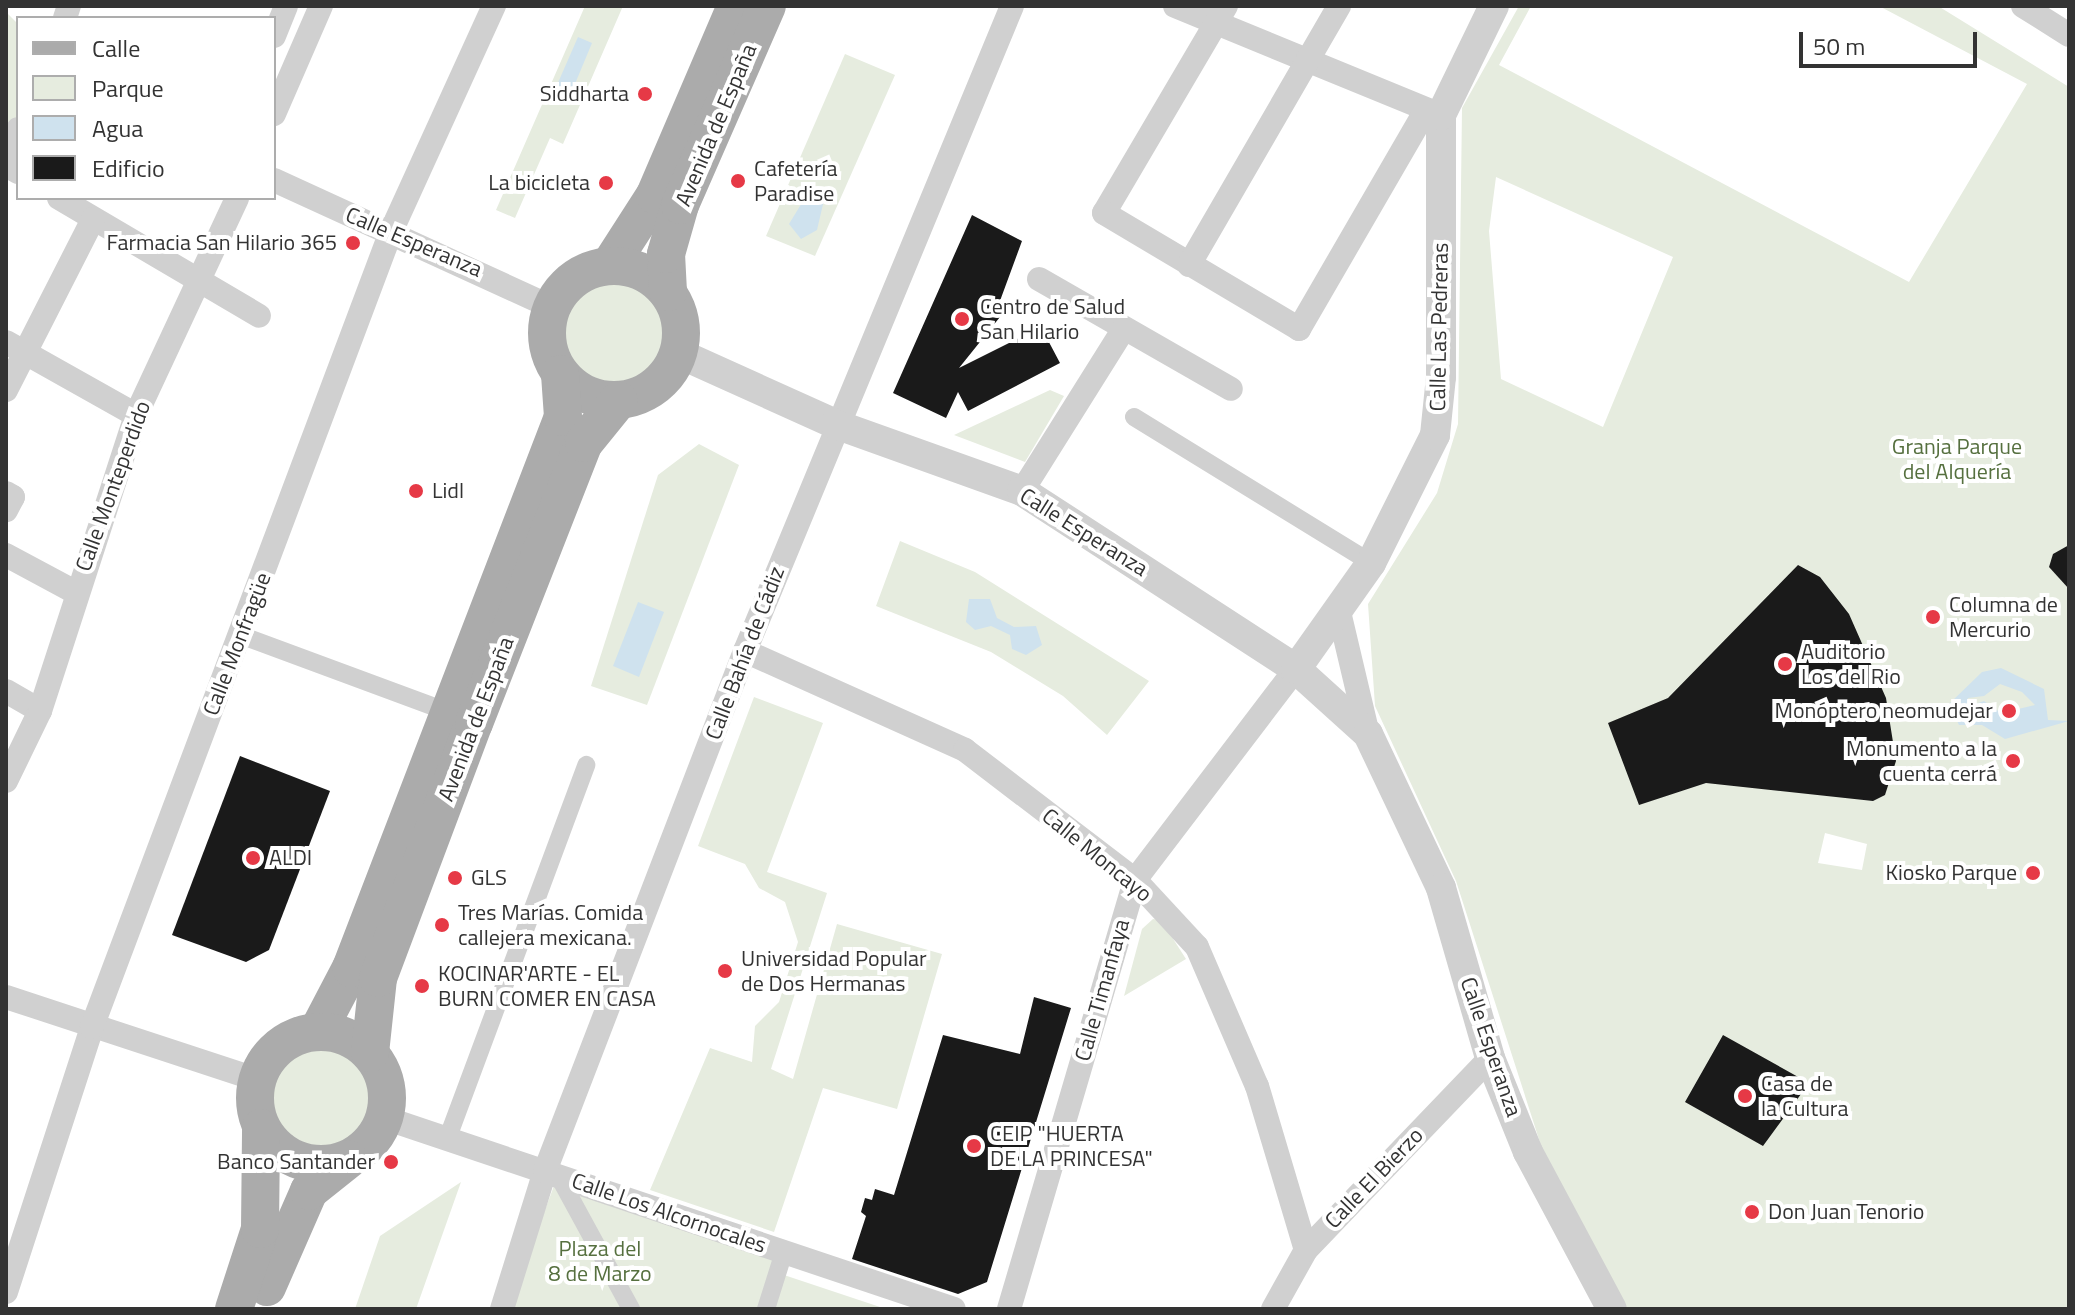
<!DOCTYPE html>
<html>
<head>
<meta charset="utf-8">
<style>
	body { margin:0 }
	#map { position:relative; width:2075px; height:1315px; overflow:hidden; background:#fff; font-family:"Titillium Web",sans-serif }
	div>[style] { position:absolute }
	.green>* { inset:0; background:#e6ecdf }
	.round { border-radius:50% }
	.water>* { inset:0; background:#cfe2ee }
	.building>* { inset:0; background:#1a1a1a }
	.pedestrian>* { height:18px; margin:-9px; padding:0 9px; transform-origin:9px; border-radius:9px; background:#d0d0d0 }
	.minor>* { height:24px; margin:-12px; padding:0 12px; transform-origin:12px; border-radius:12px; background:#d0d0d0 }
	.tertiary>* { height:30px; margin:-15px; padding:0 15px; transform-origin:15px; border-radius:15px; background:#d0d0d0 }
	.primary>* { height:38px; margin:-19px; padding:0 19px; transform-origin:19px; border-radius:19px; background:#ababab }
	.primary>.ring { margin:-19px; padding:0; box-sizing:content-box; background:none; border:38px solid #ababab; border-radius:50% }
	.dots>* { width:22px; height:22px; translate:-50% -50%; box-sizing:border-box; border:4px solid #fff; border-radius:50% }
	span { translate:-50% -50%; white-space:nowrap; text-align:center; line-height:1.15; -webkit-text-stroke:8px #fff; paint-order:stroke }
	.poi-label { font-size:22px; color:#333 }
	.right { translate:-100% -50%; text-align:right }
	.left { translate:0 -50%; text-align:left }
	.street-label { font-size:22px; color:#333 }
	.park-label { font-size:22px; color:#56703f }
	.frame { position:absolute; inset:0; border:8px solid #333; pointer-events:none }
	.legend { position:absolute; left:16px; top:16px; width:260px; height:184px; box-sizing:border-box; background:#fff; border:2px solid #adadad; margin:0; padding:10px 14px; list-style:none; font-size:24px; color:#333 }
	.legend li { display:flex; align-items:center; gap:16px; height:40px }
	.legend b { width:40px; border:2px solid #adadad }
	.scale { position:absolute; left:1799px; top:32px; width:178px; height:36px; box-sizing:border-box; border:4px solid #333; border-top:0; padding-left:10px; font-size:24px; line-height:28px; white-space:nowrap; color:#333; -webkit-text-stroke:6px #fff; paint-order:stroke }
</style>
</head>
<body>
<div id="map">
	<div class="green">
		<i style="clip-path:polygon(585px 6px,623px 6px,563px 144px,550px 138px,515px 218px,496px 210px)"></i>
		<i style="clip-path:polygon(evenodd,1519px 6px,1531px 6px,1499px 65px,1909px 282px,2027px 84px,1879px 6px,1938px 6px,2069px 87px,2069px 1309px,1625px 1309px,1545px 1158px,1456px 881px,1375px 706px,1368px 604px,1437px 493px,1458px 424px,1462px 108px,1519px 6px,1496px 177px,1673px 257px,1603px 427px,1501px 379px,1489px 231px,1496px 177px,1519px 6px,1825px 833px,1867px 844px,1862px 870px,1818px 863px,1825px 833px)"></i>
		<i style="clip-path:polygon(6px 12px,18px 24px,18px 129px,6px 150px)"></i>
		<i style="clip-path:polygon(845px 54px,895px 75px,815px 256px,766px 236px)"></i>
		<i class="round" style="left:559px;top:277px;width:106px;height:106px"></i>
		<i style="clip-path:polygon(1050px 390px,1064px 396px,1025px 462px,954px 435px)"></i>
		<i style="clip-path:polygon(699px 444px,739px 465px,647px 705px,591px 686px,658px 475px)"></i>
		<i style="clip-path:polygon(900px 541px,975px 572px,1149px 681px,1107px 735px,1063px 696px,991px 652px,876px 606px)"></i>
		<i style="clip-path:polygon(754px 697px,823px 723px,767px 872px,827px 893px,771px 1069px,793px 1079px,837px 924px,942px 954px,897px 1109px,823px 1088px,774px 1232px,650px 1190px,710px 1048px,752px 1062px,755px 1026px,779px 1002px,798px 942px,785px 902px,759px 888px,745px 864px,698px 846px)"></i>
		<i style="clip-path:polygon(1153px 919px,1161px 920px,1186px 959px,1124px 996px,1142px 929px)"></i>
		<i class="round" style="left:266px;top:1044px;width:106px;height:106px"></i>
		<i style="clip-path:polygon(558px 1175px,784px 1252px,778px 1273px,886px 1309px,508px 1309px)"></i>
		<i style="clip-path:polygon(461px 1182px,416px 1309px,355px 1309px,380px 1236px)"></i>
	</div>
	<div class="water">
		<i style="clip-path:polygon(578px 37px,592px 43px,572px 91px,557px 85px)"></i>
		<i style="clip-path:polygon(811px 188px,821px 188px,824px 200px,817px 230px,801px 239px,789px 224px)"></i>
		<i style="clip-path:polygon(969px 599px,990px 599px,997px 618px,1014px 627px,1036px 626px,1042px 645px,1026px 655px,1012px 649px,1010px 635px,991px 626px,975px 630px,966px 622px)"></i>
		<i style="clip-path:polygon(638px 602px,664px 612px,639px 677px,613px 666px)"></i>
		<i style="clip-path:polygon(evenodd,2001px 668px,2044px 689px,2048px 720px,2069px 721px,2005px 739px,1982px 725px,1959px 725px,1949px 704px,1982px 672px,2001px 668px,2000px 684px,2022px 692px,2035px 705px,2001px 713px,1984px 701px,1966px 707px,1968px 698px,1984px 696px,2000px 684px)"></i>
	</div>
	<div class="building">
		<i style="clip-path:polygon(972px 215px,1022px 241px,997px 309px,1004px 312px,959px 368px,1041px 327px,1060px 363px,968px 411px,958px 392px,946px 418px,893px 393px)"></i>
		<i style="clip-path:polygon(2069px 545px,2069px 589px,2049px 567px,2053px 554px)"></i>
		<i style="clip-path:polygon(1798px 565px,1820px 577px,1849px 614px,1886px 698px,1896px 761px,1885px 795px,1873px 801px,1706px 783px,1639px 805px,1608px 723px,1668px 698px)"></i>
		<i style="clip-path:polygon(240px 756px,330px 791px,269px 950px,246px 962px,172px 935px)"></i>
		<i style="clip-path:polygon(1034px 997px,1071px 1008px,987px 1282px,958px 1294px,852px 1259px,866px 1216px,861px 1212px,865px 1198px,872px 1200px,875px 1189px,894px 1195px,943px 1035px,1020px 1054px)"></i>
		<i style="clip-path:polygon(1723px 1035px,1800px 1078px,1797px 1086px,1804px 1090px,1763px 1146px,1685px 1102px)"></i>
	</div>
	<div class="pedestrian">
		<i style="left:1134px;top:417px;width:278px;rotate:31.6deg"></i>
		<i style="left:240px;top:635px;width:222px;rotate:20.3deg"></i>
		<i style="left:448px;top:1137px;width:397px;rotate:-69.6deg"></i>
		<i style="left:558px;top:1175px;width:153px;rotate:61.4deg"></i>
		<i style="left:766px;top:1309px;width:60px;rotate:-72.5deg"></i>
	</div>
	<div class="minor">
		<i style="left:1175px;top:6px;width:284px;rotate:22.3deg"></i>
		<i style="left:1226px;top:6px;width:240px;rotate:120.5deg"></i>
		<i style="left:1104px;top:213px;width:227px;rotate:30.7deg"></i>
		<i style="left:1299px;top:329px;width:250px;rotate:-59.9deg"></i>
		<i style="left:2023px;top:6px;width:54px;rotate:32.2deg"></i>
		<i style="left:65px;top:18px;width:13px;rotate:-72deg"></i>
		<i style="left:274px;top:36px;width:32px;rotate:-68deg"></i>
		<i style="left:274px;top:114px;width:118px;rotate:-66.5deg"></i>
		<i style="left:6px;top:150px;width:24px;rotate:-60deg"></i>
		<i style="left:6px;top:165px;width:14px;rotate:30deg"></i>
		<i style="left:274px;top:180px;width:306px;rotate:24.6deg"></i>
		<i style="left:59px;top:198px;width:232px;rotate:30.5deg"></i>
		<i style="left:1189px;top:265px;width:299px;rotate:-59.9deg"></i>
		<i style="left:1039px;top:279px;width:221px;rotate:29.8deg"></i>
		<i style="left:6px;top:342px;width:149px;rotate:29.3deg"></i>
		<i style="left:6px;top:390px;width:192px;rotate:-63deg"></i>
		<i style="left:1022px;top:491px;width:190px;rotate:-57.9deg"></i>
		<i style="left:6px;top:493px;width:8px;rotate:30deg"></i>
		<i style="left:13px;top:497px;width:15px;rotate:118deg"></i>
		<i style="left:6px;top:555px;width:78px;rotate:28.2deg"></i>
		<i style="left:1340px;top:616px;width:121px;rotate:76.7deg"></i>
		<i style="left:745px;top:651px;width:241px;rotate:24.2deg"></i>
		<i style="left:965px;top:750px;width:214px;rotate:37.4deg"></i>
		<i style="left:1135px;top:880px;width:91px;rotate:47.2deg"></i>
		<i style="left:1197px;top:947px;width:151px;rotate:66.7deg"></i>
		<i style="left:1257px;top:1086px;width:171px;rotate:73.4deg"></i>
		<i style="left:6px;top:691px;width:39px;rotate:30deg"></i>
		<i style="left:6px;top:781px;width:78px;rotate:-64.1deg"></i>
		<i style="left:40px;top:711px;width:311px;rotate:-72deg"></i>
		<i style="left:136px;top:415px;width:239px;rotate:-65deg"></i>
		<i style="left:6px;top:997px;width:262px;rotate:18.2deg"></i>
		<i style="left:385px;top:1118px;width:600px;rotate:18.56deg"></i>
		<i style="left:6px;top:1292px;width:279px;rotate:-72deg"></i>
		<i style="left:92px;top:1027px;width:847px;rotate:-69.4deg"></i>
		<i style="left:390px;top:234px;width:251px;rotate:-65.5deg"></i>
		<i style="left:502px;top:1309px;width:145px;rotate:-72.7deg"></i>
		<i style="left:545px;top:1171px;width:557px;rotate:-68.96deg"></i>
		<i style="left:745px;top:651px;width:698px;rotate:-67.51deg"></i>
		<i style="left:1009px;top:1309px;width:447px;rotate:-73.6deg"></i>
		<i style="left:1135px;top:880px;width:265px;rotate:-52.7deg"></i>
		<i style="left:1273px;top:1309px;width:68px;rotate:-60.8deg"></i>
		<i style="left:1306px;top:1250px;width:266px;rotate:-46.2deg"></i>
	</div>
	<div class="tertiary">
		<i style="left:678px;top:353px;width:172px;rotate:24.3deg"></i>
		<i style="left:835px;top:424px;width:199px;rotate:19.7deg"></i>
		<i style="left:1022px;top:491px;width:327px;rotate:33deg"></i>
		<i style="left:1296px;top:669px;width:97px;rotate:42.1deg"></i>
		<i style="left:1368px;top:734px;width:170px;rotate:64.6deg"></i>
		<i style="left:1441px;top:888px;width:177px;rotate:73.9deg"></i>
		<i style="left:1490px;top:1058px;width:101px;rotate:68deg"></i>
		<i style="left:1528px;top:1152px;width:178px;rotate:61.9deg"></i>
		<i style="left:1296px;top:669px;width:130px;rotate:-54.7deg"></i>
		<i style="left:1371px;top:563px;width:143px;rotate:-63.4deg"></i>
		<i style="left:1435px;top:435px;width:58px;rotate:-84.1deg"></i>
		<i style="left:1441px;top:377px;width:262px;rotate:-90deg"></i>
		<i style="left:1441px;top:115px;width:121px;rotate:-64.1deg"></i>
	</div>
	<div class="primary">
		<i style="left:610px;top:265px;width:83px;rotate:-57.3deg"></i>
		<i style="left:655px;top:195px;width:206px;rotate:-66.8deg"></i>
		<i class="ring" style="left:547px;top:266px;width:96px;height:96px"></i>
		<i style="left:668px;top:292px;width:38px;rotate:-93deg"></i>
		<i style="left:666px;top:254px;width:51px;rotate:-74.1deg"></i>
		<i style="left:680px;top:205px;width:217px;rotate:-66.4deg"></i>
		<i style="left:318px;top:1031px;width:71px;rotate:-62.4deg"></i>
		<i style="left:351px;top:968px;width:590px;rotate:-68.96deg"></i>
		<i style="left:563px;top:417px;width:43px;rotate:-94deg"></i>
		<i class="ring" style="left:255px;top:1032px;width:94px;height:94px"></i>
		<i style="left:370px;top:1053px;width:75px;rotate:-83.9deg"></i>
		<i style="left:378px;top:978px;width:272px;rotate:-69.4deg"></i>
		<i style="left:474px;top:723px;width:301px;rotate:-68.6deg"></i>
		<i style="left:584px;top:443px;width:55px;rotate:-50.9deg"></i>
		<i style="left:267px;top:1287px;width:105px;rotate:-66.4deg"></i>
		<i style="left:309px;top:1191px;width:51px;rotate:-38.7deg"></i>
		<i style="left:234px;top:1309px;width:84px;rotate:-72deg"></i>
		<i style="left:260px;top:1229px;width:101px;rotate:-89.4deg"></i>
	</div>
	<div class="dots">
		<i style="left:645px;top:94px;background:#e63946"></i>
		<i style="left:738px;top:181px;background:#e63946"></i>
		<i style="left:606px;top:183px;background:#e63946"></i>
		<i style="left:353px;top:243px;background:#e63946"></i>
		<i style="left:962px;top:319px;background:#e63946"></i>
		<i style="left:416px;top:491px;background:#e63946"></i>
		<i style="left:1933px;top:617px;background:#e63946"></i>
		<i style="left:1785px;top:664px;background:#e63946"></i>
		<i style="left:2009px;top:711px;background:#e63946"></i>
		<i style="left:2013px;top:761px;background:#e63946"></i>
		<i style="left:253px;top:858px;background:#e63946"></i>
		<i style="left:2033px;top:873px;background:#e63946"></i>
		<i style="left:455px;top:878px;background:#e63946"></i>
		<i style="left:442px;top:925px;background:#e63946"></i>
		<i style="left:725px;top:971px;background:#e63946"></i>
		<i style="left:422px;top:986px;background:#e63946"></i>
		<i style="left:1745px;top:1096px;background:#e63946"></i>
		<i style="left:974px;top:1146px;background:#e63946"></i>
		<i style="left:391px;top:1162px;background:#e63946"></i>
		<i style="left:1752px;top:1212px;background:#e63946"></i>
	</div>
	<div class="poi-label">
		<span class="right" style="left:629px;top:94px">Siddharta</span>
		<span class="left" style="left:754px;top:181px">Cafetería<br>Paradise</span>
		<span class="right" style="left:590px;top:183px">La bicicleta</span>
		<span class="right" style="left:337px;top:243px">Farmacia San Hilario 365</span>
		<span class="left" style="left:980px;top:319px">Centro de Salud<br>San Hilario</span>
		<span class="left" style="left:432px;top:491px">Lidl</span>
		<span class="left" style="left:1949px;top:617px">Columna de<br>Mercurio</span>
		<span class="left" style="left:1801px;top:664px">Auditorio<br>Los del Rio</span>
		<span class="right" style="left:1993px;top:711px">Monóptero neomudejar</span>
		<span class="right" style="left:1997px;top:761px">Monumento a la<br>cuenta cerrá</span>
		<span class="left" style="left:269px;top:858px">ALDI</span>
		<span class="right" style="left:2017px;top:873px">Kiosko Parque</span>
		<span class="left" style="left:471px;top:878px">GLS</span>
		<span class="left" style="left:458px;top:925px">Tres Marías. Comida<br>callejera mexicana.</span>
		<span class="left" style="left:741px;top:971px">Universidad Popular<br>de Dos Hermanas</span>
		<span class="left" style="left:438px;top:986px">KOCINAR'ARTE - EL<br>BURN COMER EN CASA</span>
		<span class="left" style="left:1761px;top:1096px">Casa de<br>la Cultura</span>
		<span class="left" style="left:990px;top:1146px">CEIP "HUERTA<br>DE LA PRINCESA"</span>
		<span class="right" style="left:375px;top:1162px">Banco Santander</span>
		<span class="left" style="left:1768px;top:1212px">Don Juan Tenorio</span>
	</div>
	<div class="street-label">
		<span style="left:716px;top:125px;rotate:-67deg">Avenida de España</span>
		<span style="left:414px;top:242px;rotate:23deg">Calle Esperanza</span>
		<span style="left:1439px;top:327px;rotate:-89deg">Calle Las Pedreras</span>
		<span style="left:113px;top:486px;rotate:-70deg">Calle Monteperdido</span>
		<span style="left:1084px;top:532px;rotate:32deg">Calle Esperanza</span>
		<span style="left:237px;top:644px;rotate:-69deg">Calle Monfragüe</span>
		<span style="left:745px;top:653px;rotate:-69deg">Calle Bahía de Cádiz</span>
		<span style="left:476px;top:719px;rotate:-69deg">Avenida de España</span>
		<span style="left:1097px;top:855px;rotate:39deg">Calle Moncayo</span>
		<span style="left:1102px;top:990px;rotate:-74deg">Calle Timanfaya</span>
		<span style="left:1491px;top:1047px;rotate:71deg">Calle Esperanza</span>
		<span style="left:1374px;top:1178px;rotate:-46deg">Calle El Bierzo</span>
		<span style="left:669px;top:1213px;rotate:19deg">Calle Los Alcornocales</span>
	</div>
	<div class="park-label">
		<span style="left:1957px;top:459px">Granja Parque<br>del Alquería</span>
		<span style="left:600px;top:1261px">Plaza del<br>8 de Marzo</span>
	</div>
	<div class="frame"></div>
	<ul class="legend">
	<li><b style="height:10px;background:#ababab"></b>Calle</li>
	<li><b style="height:22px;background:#e6ecdf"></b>Parque</li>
	<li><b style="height:22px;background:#cfe2ee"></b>Agua</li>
	<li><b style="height:22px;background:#1a1a1a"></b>Edificio</li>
	</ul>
	<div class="scale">50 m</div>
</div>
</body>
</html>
